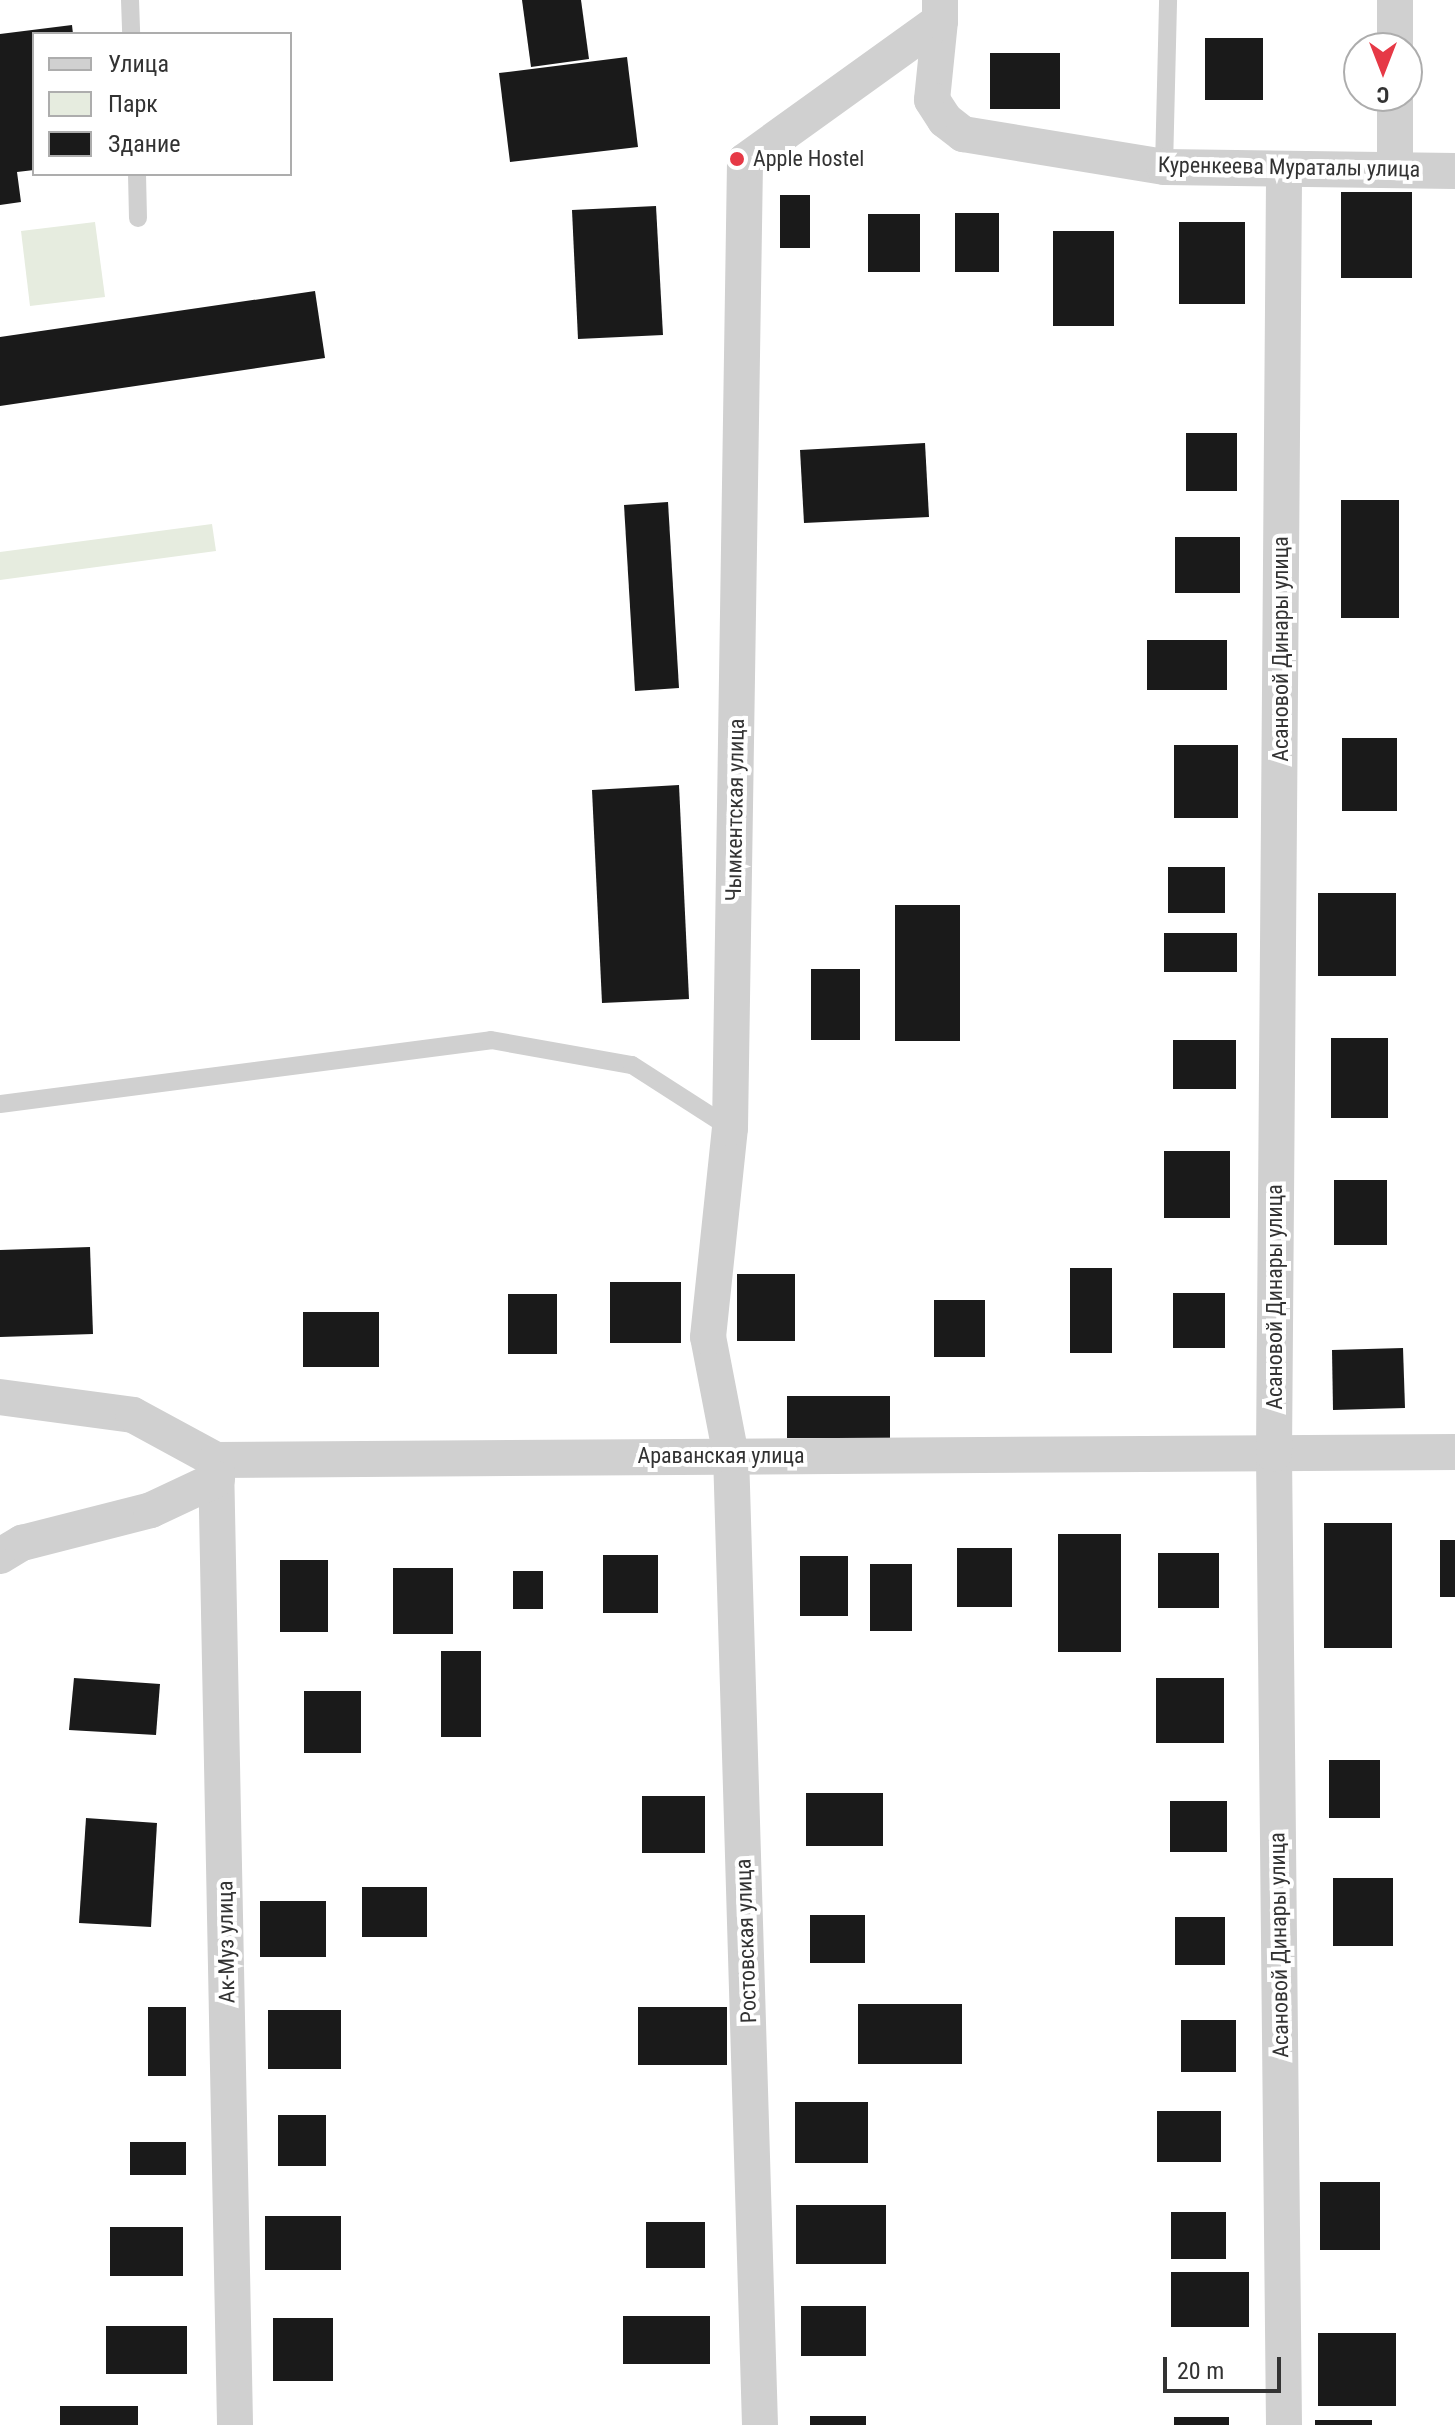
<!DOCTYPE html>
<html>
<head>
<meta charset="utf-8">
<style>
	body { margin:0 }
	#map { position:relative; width:1455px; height:2425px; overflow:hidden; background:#fff; font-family:"Roboto Condensed",sans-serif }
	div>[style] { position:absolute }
	.green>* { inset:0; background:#e6ecdf }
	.building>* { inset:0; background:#1a1a1a }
	.service>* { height:18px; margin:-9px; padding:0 9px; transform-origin:9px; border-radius:9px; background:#d0d0d0 }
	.minor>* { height:36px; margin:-18px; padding:0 18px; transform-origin:18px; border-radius:18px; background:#d0d0d0 }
	.dots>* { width:22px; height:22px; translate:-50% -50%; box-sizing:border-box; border:4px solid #fff; border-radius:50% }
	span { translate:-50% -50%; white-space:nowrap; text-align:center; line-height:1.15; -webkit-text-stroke:8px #fff; paint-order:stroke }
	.poi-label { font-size:22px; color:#333 }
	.left { translate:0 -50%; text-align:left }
	.street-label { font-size:22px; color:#333 }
	.legend { position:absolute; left:32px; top:32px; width:260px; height:144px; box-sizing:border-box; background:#fff; border:2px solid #adadad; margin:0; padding:10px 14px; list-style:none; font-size:24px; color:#333 }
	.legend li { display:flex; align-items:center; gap:16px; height:40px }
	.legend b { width:40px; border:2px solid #adadad }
	.north { position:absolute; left:1343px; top:32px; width:80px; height:80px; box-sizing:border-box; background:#fff; border:2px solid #adadad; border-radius:50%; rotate:180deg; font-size:22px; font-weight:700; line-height:32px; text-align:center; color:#333 }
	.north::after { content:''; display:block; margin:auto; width:28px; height:36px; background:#e63946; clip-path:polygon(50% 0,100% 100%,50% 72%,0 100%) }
	.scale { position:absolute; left:1163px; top:2357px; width:118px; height:36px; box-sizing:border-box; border:4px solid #333; border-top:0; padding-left:10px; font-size:24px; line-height:28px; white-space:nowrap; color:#333; -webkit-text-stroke:6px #fff; paint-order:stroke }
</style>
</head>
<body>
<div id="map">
	<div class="green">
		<i style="clip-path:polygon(95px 222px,105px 297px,30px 306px,21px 231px)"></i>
		<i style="clip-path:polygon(212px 524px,216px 551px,0 580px,0 552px)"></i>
	</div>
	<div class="building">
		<i style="clip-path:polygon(522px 0,581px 0,589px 59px,531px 67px)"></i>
		<i style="clip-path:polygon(72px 25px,73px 34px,34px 34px,34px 170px,17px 172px,21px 202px,0 205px,0 34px)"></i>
		<i style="clip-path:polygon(1205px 38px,1263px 38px,1263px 100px,1205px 100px)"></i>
		<i style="clip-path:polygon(990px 53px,1060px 53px,1060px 109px,990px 109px)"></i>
		<i style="clip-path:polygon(627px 57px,638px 147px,510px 162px,499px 73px)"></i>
		<i style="clip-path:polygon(1341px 192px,1412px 192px,1412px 278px,1341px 278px)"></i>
		<i style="clip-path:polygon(780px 195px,810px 195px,810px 248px,780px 248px)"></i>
		<i style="clip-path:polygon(656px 206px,663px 335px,578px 339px,572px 210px)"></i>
		<i style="clip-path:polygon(955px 213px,999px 213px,999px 272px,955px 272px)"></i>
		<i style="clip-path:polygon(868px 214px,920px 214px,920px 272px,868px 272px)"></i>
		<i style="clip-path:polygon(1179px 222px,1245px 222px,1245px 304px,1179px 304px)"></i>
		<i style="clip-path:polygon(1053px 231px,1114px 231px,1114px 326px,1053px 326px)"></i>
		<i style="clip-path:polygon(315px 291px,325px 358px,0 406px,0 337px)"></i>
		<i style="clip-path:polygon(1186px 433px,1237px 433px,1237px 491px,1186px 491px)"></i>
		<i style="clip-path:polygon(925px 443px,929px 517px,804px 523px,800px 450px)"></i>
		<i style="clip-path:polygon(1341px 500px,1399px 500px,1399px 618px,1341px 618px)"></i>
		<i style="clip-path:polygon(668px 502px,679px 688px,635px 691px,624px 505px)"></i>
		<i style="clip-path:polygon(1175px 537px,1240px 537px,1240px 593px,1175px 593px)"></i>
		<i style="clip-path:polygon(1147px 640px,1227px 640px,1227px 690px,1147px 690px)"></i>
		<i style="clip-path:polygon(1342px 738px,1397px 738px,1397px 811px,1342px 811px)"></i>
		<i style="clip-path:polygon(1174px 745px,1238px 745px,1238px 818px,1174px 818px)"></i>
		<i style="clip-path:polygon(679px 785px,689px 999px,602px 1003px,592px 790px)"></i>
		<i style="clip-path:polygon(1168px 867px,1225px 867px,1225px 913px,1168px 913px)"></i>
		<i style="clip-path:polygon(1318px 893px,1396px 893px,1396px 976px,1318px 976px)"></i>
		<i style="clip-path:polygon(895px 905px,960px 905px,960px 1041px,895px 1041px)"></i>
		<i style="clip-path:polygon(1164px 933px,1237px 933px,1237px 972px,1164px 972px)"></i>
		<i style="clip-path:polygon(811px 969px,860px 969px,860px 1040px,811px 1040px)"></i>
		<i style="clip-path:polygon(1331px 1038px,1388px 1038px,1388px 1118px,1331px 1118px)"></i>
		<i style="clip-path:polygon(1173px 1040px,1236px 1040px,1236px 1089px,1173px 1089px)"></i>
		<i style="clip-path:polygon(1164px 1151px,1230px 1151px,1230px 1218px,1164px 1218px)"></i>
		<i style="clip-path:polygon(1334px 1180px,1387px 1180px,1387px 1245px,1334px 1245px)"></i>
		<i style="clip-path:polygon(90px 1247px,93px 1334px,0 1337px,0 1250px)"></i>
		<i style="clip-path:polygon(1070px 1268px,1112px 1268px,1112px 1353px,1070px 1353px)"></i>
		<i style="clip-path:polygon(737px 1274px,795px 1274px,795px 1341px,737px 1341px)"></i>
		<i style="clip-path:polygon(610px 1282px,681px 1282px,681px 1343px,610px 1343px)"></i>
		<i style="clip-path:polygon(1173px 1293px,1225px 1293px,1225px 1348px,1173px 1348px)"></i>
		<i style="clip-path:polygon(508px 1294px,557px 1294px,557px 1354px,508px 1354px)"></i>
		<i style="clip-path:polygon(934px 1300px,985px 1300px,985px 1357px,934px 1357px)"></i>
		<i style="clip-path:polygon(303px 1312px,379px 1312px,379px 1367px,303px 1367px)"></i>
		<i style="clip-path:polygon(1403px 1348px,1405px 1408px,1333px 1410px,1332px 1350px)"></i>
		<i style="clip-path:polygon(787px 1396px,890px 1396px,890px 1438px,787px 1438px)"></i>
		<i style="clip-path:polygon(1324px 1523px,1392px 1523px,1392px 1648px,1324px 1648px)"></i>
		<i style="clip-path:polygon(1058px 1534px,1121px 1534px,1121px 1652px,1058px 1652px)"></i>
		<i style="clip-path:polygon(1440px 1540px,1455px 1540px,1455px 1597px,1440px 1597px)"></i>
		<i style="clip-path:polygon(957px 1548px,1012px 1548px,1012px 1607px,957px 1607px)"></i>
		<i style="clip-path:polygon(1158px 1553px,1219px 1553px,1219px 1608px,1158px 1608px)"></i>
		<i style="clip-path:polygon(603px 1555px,658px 1555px,658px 1613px,603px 1613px)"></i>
		<i style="clip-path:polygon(800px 1556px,848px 1556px,848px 1616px,800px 1616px)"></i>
		<i style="clip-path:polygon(280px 1560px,328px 1560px,328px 1632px,280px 1632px)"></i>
		<i style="clip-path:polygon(870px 1564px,912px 1564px,912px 1631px,870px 1631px)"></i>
		<i style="clip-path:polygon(393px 1568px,453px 1568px,453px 1634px,393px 1634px)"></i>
		<i style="clip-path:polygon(513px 1571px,543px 1571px,543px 1609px,513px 1609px)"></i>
		<i style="clip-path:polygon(441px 1651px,481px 1651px,481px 1737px,441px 1737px)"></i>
		<i style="clip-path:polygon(74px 1678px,160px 1684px,156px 1735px,69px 1730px)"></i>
		<i style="clip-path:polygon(1156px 1678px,1224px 1678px,1224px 1743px,1156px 1743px)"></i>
		<i style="clip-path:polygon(304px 1691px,361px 1691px,361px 1753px,304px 1753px)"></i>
		<i style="clip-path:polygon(1329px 1760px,1380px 1760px,1380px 1818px,1329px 1818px)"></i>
		<i style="clip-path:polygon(806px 1793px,883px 1793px,883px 1846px,806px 1846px)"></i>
		<i style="clip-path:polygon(642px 1796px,705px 1796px,705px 1853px,642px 1853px)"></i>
		<i style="clip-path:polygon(1170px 1801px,1227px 1801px,1227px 1852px,1170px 1852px)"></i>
		<i style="clip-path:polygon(86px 1818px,157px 1823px,151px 1927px,79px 1923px)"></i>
		<i style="clip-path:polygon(1333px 1878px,1393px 1878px,1393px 1946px,1333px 1946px)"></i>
		<i style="clip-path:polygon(362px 1887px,427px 1887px,427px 1937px,362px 1937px)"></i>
		<i style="clip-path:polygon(260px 1901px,326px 1901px,326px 1957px,260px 1957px)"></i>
		<i style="clip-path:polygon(810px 1915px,865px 1915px,865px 1963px,810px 1963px)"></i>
		<i style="clip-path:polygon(1175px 1917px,1225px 1917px,1225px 1965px,1175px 1965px)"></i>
		<i style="clip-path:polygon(858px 2004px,962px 2004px,962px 2064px,858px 2064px)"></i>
		<i style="clip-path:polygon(148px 2007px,186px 2007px,186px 2076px,148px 2076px)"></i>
		<i style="clip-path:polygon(638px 2007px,727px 2007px,727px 2065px,638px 2065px)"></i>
		<i style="clip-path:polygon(268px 2010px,341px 2010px,341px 2069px,268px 2069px)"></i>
		<i style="clip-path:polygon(1181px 2020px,1236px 2020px,1236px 2072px,1181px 2072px)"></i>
		<i style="clip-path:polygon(795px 2102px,868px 2102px,868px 2163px,795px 2163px)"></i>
		<i style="clip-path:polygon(1157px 2111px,1221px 2111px,1221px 2162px,1157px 2162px)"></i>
		<i style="clip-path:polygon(278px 2115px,326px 2115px,326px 2166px,278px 2166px)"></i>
		<i style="clip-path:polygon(130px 2142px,186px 2142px,186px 2175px,130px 2175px)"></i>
		<i style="clip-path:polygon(1320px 2182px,1380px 2182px,1380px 2250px,1320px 2250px)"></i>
		<i style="clip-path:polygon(796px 2205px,886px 2205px,886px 2264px,796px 2264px)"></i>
		<i style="clip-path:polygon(1171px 2212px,1226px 2212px,1226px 2259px,1171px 2259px)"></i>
		<i style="clip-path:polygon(265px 2216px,341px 2216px,341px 2270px,265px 2270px)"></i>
		<i style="clip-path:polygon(646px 2222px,705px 2222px,705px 2268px,646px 2268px)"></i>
		<i style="clip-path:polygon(110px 2227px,183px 2227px,183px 2276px,110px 2276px)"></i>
		<i style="clip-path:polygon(1171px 2272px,1249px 2272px,1249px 2327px,1171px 2327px)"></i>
		<i style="clip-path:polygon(801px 2306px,866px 2306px,866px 2356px,801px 2356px)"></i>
		<i style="clip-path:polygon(623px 2316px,710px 2316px,710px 2364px,623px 2364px)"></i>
		<i style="clip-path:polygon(273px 2318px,333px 2318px,333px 2381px,273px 2381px)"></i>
		<i style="clip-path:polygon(106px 2326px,187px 2326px,187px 2374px,106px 2374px)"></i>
		<i style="clip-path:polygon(1318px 2333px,1396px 2333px,1396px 2406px,1318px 2406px)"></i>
		<i style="clip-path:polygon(60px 2406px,138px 2406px,138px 2425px,60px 2425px)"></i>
		<i style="clip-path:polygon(810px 2416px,866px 2416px,866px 2425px,810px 2425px)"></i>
		<i style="clip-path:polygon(1174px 2417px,1229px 2417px,1229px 2425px,1174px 2425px)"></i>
		<i style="clip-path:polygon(1315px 2420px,1372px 2420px,1372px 2425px,1315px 2425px)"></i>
	</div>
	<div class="service">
		<i style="left:130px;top:0;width:34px;rotate:88deg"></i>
		<i style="left:1164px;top:167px;width:167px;rotate:-88.6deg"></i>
		<i style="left:137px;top:174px;width:44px;rotate:88.7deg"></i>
		<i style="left:0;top:1104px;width:495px;rotate:-7.4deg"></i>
		<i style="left:491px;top:1040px;width:143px;rotate:10.1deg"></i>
		<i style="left:632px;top:1065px;width:117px;rotate:32.7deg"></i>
	</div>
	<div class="minor">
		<i style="left:1395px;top:0;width:48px;rotate:90deg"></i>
		<i style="left:940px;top:21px;width:79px;rotate:95.8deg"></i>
		<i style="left:932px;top:100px;width:24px;rotate:57deg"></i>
		<i style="left:945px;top:120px;width:23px;rotate:38deg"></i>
		<i style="left:963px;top:134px;width:204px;rotate:9.3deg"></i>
		<i style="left:1164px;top:167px;width:291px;rotate:0.8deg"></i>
		<i style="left:1395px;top:96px;width:74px;rotate:90deg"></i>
		<i style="left:0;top:1397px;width:134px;rotate:7.7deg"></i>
		<i style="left:133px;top:1415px;width:94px;rotate:28.5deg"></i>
		<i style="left:216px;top:1460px;width:1239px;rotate:-0.37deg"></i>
		<i style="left:216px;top:1460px;width:965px;rotate:88.87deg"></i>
		<i style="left:0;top:1556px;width:26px;rotate:-31deg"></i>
		<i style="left:22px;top:1543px;width:133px;rotate:-14.3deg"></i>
		<i style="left:151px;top:1510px;width:73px;rotate:-25.2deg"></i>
		<i style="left:760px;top:2425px;width:969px;rotate:-91.71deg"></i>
		<i style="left:731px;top:1456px;width:121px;rotate:-100.9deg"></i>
		<i style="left:708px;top:1337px;width:210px;rotate:-84deg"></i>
		<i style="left:730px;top:1128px;width:967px;rotate:-89.11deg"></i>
		<i style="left:745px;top:161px;width:240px;rotate:-35.7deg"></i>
		<i style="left:940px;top:21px;width:21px;rotate:-90deg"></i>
		<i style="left:1284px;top:2425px;width:971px;rotate:-90.59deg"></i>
		<i style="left:1274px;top:1454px;width:1285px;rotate:-89.55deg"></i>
	</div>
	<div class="dots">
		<i style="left:737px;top:159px;background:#e63946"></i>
	</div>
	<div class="poi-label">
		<span class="left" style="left:753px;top:159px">Apple Hostel</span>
	</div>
	<div class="street-label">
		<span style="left:1289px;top:167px;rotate:1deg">Куренкеева Мураталы улица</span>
		<span style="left:1281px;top:649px;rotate:-90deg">Асановой Динары улица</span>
		<span style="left:735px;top:810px;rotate:-89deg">Чымкентская улица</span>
		<span style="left:1275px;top:1297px;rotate:-90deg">Асановой Динары улица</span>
		<span style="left:721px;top:1456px">Араванская улица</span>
		<span style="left:746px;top:1941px;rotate:-92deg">Ростовская улица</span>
		<span style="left:226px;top:1942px;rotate:-91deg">Ак-Муз улица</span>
		<span style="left:1279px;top:1945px;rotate:-91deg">Асановой Динары улица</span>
	</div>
	<ul class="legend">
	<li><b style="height:10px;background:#d0d0d0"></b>Улица</li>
	<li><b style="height:22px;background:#e6ecdf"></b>Парк</li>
	<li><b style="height:22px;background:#1a1a1a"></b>Здание</li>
	</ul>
	<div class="north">С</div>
	<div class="scale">20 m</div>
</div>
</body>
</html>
